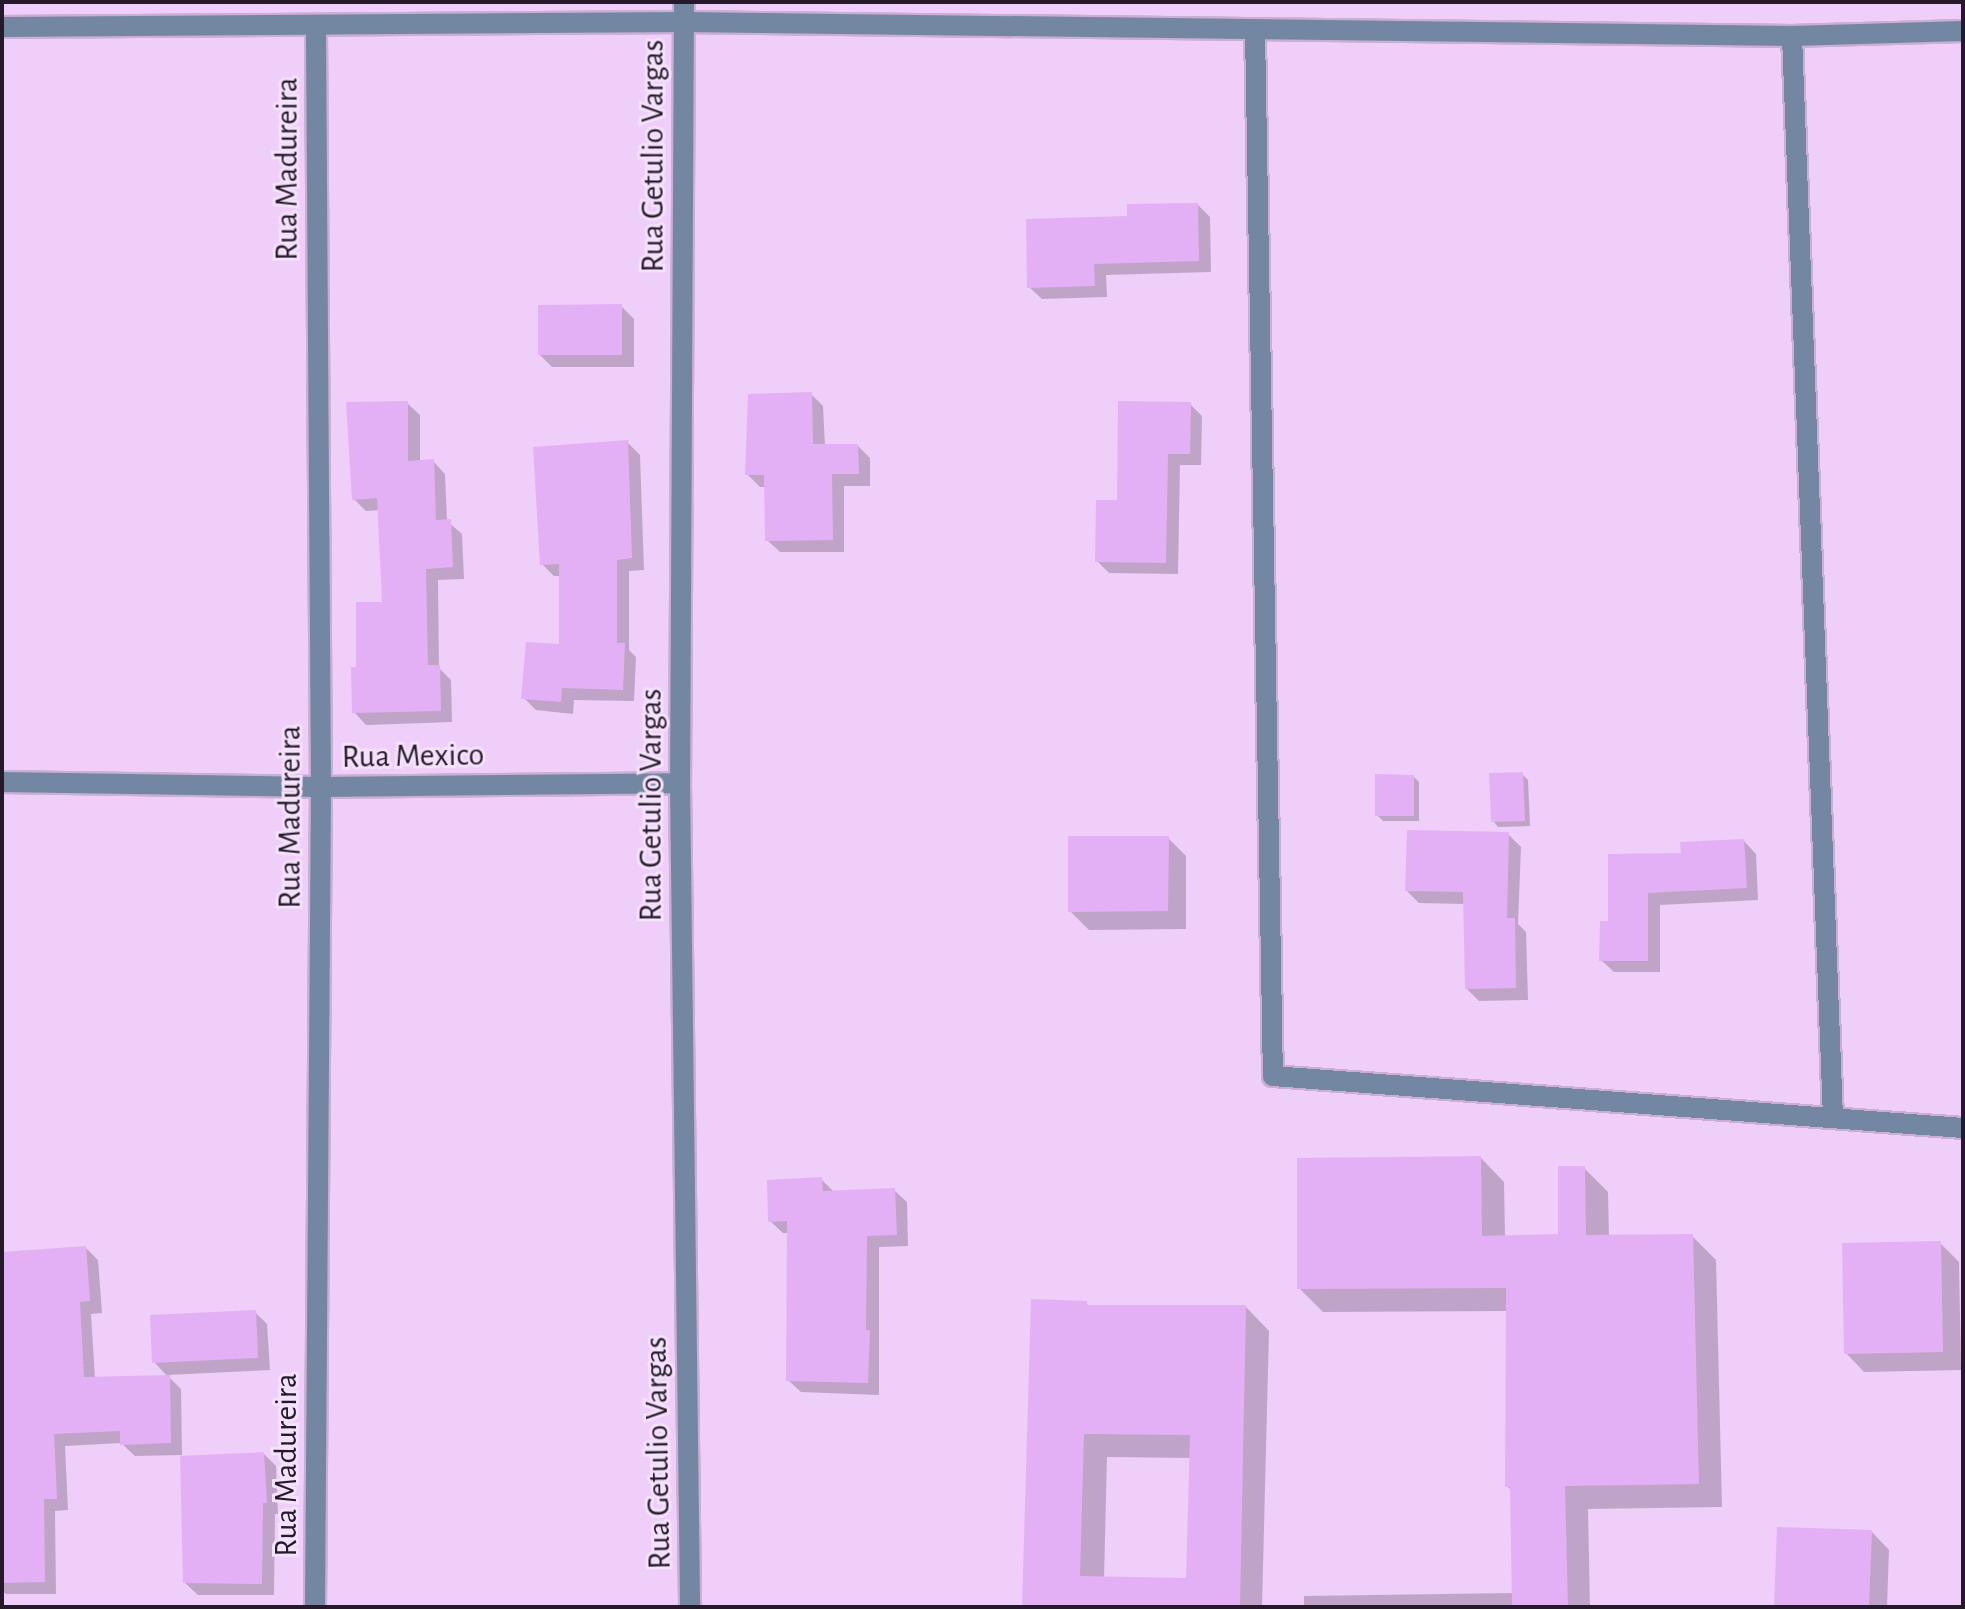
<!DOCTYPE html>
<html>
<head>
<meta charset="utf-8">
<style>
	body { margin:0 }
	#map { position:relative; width:1965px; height:1609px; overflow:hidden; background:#efcef9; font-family:"Alegreya Sans",sans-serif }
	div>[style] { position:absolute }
	.shadow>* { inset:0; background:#0003 }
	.building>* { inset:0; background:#e4b0f5 }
	.roads { filter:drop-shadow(2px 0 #cbaed4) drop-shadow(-2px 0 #cbaed4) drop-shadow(0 2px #cbaed4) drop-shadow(0 -2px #cbaed4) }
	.minor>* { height:20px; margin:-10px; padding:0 10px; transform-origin:10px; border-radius:10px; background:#7387a3 }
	span { translate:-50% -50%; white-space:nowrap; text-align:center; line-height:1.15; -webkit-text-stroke:6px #f4e1fb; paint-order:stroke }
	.street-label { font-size:32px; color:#261a2a }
	.frame { position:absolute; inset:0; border:4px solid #261a2a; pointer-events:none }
</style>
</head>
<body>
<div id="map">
	<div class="shadow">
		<i style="clip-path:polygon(1198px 205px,1210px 217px,1211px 272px,1106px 275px,1107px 297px,1042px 299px,1029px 287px)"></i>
		<i style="clip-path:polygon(621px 306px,634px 319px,634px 367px,552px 367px,540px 355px)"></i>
		<i style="clip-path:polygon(811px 394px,823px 406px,825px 446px,858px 446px,870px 458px,870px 486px,844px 486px,844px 552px,780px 552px,767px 540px,766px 487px,760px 487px,747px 474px)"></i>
		<i style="clip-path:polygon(407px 403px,420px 415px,420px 462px,433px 461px,445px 474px,447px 521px,462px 534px,464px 579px,438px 580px,439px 668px,451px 680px,452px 722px,366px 725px,354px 712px,358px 669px,384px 604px,380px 510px,366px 511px,354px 499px)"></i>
		<i style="clip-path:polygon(1190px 404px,1202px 416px,1201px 465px,1180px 465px,1178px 574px,1109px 573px,1097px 561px)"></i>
		<i style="clip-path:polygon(627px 442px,640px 455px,644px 570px,629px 571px,629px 650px,636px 657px,634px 701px,574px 700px,573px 714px,536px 710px,524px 698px,561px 646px,561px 576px,554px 576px,542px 564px)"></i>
		<i style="clip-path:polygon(1522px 774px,1528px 780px,1530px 826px,1498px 827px,1493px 821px)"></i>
		<i style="clip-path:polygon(1414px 777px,1419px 782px,1419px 821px,1383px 821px,1377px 815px)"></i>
		<i style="clip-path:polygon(1508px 834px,1521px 847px,1518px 924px,1526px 932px,1528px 1000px,1479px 1001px,1467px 989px,1465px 904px,1419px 903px,1407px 891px)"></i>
		<i style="clip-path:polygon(1168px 838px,1186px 856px,1186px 929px,1089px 930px,1070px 911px)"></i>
		<i style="clip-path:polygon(1744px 841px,1756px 854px,1758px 900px,1660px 905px,1660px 972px,1614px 972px,1601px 960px,1610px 923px,1683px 855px)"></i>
		<i style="clip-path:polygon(1481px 1158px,1504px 1182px,1505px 1237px,1559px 1236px,1584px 1168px,1608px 1192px,1609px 1237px,1692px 1236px,1716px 1260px,1722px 1507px,1588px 1509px,1590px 1607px,1304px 1607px,1304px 1596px,1514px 1593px,1512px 1491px,1507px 1486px,1508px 1311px,1323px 1312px,1299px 1288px)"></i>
		<i style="clip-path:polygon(821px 1179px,834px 1192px,894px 1190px,907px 1202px,908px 1246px,879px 1247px,879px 1395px,801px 1392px,788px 1380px,789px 1233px,783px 1233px,770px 1221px)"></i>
		<i style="clip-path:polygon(1940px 1243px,1959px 1262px,1961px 1370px,1864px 1372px,1846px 1353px)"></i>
		<i style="clip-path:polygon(86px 1248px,98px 1260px,102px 1313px,91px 1314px,95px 1378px,168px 1377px,154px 1362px,255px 1312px,267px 1324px,270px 1370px,167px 1375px,181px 1389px,182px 1455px,135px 1456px,121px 1443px,65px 1446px,68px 1510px,55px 1511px,56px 1594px,6px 1594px,2px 1591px,2px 1254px)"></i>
		<i style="clip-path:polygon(evenodd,1086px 1303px,1091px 1307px,1246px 1307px,1269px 1331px,1262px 1607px,1024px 1607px,1086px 1303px,1107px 1457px,1191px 1458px,1188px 1581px,1104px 1579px,1107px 1457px)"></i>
		<i style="clip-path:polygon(264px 1454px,276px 1466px,278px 1514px,275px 1514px,274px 1595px,198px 1595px,185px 1583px)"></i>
		<i style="clip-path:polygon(1871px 1531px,1889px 1550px,1887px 1607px,1776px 1607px)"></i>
	</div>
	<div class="building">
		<i style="clip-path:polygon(1198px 203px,1199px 261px,1094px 264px,1095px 286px,1027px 288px,1026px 219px,1127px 216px,1127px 204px)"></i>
		<i style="clip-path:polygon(622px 304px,622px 355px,538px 355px,538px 305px)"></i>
		<i style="clip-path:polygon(812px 392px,813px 444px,858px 444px,859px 474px,832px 474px,833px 540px,765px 541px,764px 475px,745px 475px,748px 394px)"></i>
		<i style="clip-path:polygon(408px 401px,408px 461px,434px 459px,436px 520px,451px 519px,453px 567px,426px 569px,428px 665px,440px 665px,441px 711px,352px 713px,351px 667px,356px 667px,356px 602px,382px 602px,377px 498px,352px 500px,346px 402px)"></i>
		<i style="clip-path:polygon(1118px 401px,1191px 402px,1190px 454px,1168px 454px,1166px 563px,1095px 562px,1096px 500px,1117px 500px)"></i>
		<i style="clip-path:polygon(628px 440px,632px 558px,617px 560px,617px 643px,625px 643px,623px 690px,562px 688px,561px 702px,521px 699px,526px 642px,559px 644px,559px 564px,540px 565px,533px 447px)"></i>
		<i style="clip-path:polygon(1523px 772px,1525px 821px,1491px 822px,1489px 773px)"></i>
		<i style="clip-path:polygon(1375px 774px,1414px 775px,1414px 816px,1375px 816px)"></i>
		<i style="clip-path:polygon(1407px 830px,1509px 832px,1507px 918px,1515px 918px,1516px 988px,1465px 989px,1463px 892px,1405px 891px)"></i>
		<i style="clip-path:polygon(1068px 836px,1169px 836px,1168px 911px,1068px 912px)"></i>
		<i style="clip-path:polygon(1744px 839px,1747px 888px,1648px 893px,1648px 961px,1599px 961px,1600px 921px,1608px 921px,1608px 854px,1681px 853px,1680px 842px)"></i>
		<i style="clip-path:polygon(1481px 1156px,1482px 1236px,1558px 1234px,1558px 1166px,1585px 1166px,1586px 1235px,1693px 1234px,1699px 1484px,1565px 1486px,1568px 1607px,1512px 1607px,1510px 1487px,1505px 1487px,1506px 1288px,1297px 1289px,1297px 1158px)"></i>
		<i style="clip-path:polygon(822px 1177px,823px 1191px,895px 1188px,897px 1235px,867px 1236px,866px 1330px,870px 1330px,868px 1383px,786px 1381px,787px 1221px,768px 1222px,767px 1180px)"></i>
		<i style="clip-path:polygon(1941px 1241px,1943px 1352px,1844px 1354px,1842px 1243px)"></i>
		<i style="clip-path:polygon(86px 1246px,90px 1301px,80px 1302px,84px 1377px,170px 1375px,171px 1443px,120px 1445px,120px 1431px,54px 1434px,57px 1499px,44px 1499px,45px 1582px,2px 1583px,2px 1252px)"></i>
		<i style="clip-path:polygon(evenodd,1031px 1299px,1087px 1301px,1087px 1305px,1246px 1305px,1240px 1607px,1022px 1607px,1031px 1299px,1084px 1434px,1190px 1435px,1186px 1578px,1080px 1576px,1084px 1434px)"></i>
		<i style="clip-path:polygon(256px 1310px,258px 1358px,152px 1363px,150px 1315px)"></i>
		<i style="clip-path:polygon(264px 1452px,267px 1503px,263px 1503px,262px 1584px,183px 1583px,180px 1456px)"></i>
		<i style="clip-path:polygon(1777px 1527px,1872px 1530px,1869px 1607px,1774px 1607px)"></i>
	</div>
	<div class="roads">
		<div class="minor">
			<i style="left:684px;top:2px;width:781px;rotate:90.29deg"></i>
			<i style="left:680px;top:783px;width:824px;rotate:89.3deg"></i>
			<i style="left:2px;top:27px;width:682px;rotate:-0.42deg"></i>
			<i style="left:684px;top:22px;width:1108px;rotate:0.72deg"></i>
			<i style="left:1792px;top:36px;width:171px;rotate:-1.7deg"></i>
			<i style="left:1255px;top:29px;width:1047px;rotate:89.02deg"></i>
			<i style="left:1273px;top:1076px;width:692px;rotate:4.31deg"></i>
			<i style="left:1792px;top:36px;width:1082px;rotate:87.83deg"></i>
			<i style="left:2px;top:782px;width:319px;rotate:0.9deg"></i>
			<i style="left:321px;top:787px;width:359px;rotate:-0.6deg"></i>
			<i style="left:315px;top:1607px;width:820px;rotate:-89.58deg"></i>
			<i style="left:321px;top:787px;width:760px;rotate:-90.38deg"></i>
		</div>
	</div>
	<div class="street-label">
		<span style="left:653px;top:156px;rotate:-90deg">Rua Getulio Vargas</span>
		<span style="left:287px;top:169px;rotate:-90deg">Rua Madureira</span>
		<span style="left:413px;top:756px;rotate:-1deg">Rua Mexico</span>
		<span style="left:651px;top:805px;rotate:-90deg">Rua Getulio Vargas</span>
		<span style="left:290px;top:817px;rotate:-90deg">Rua Madureira</span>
		<span style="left:658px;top:1453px;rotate:-91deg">Rua Getulio Vargas</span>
		<span style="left:286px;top:1465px;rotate:-90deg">Rua Madureira</span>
	</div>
	<div class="frame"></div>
</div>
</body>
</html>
